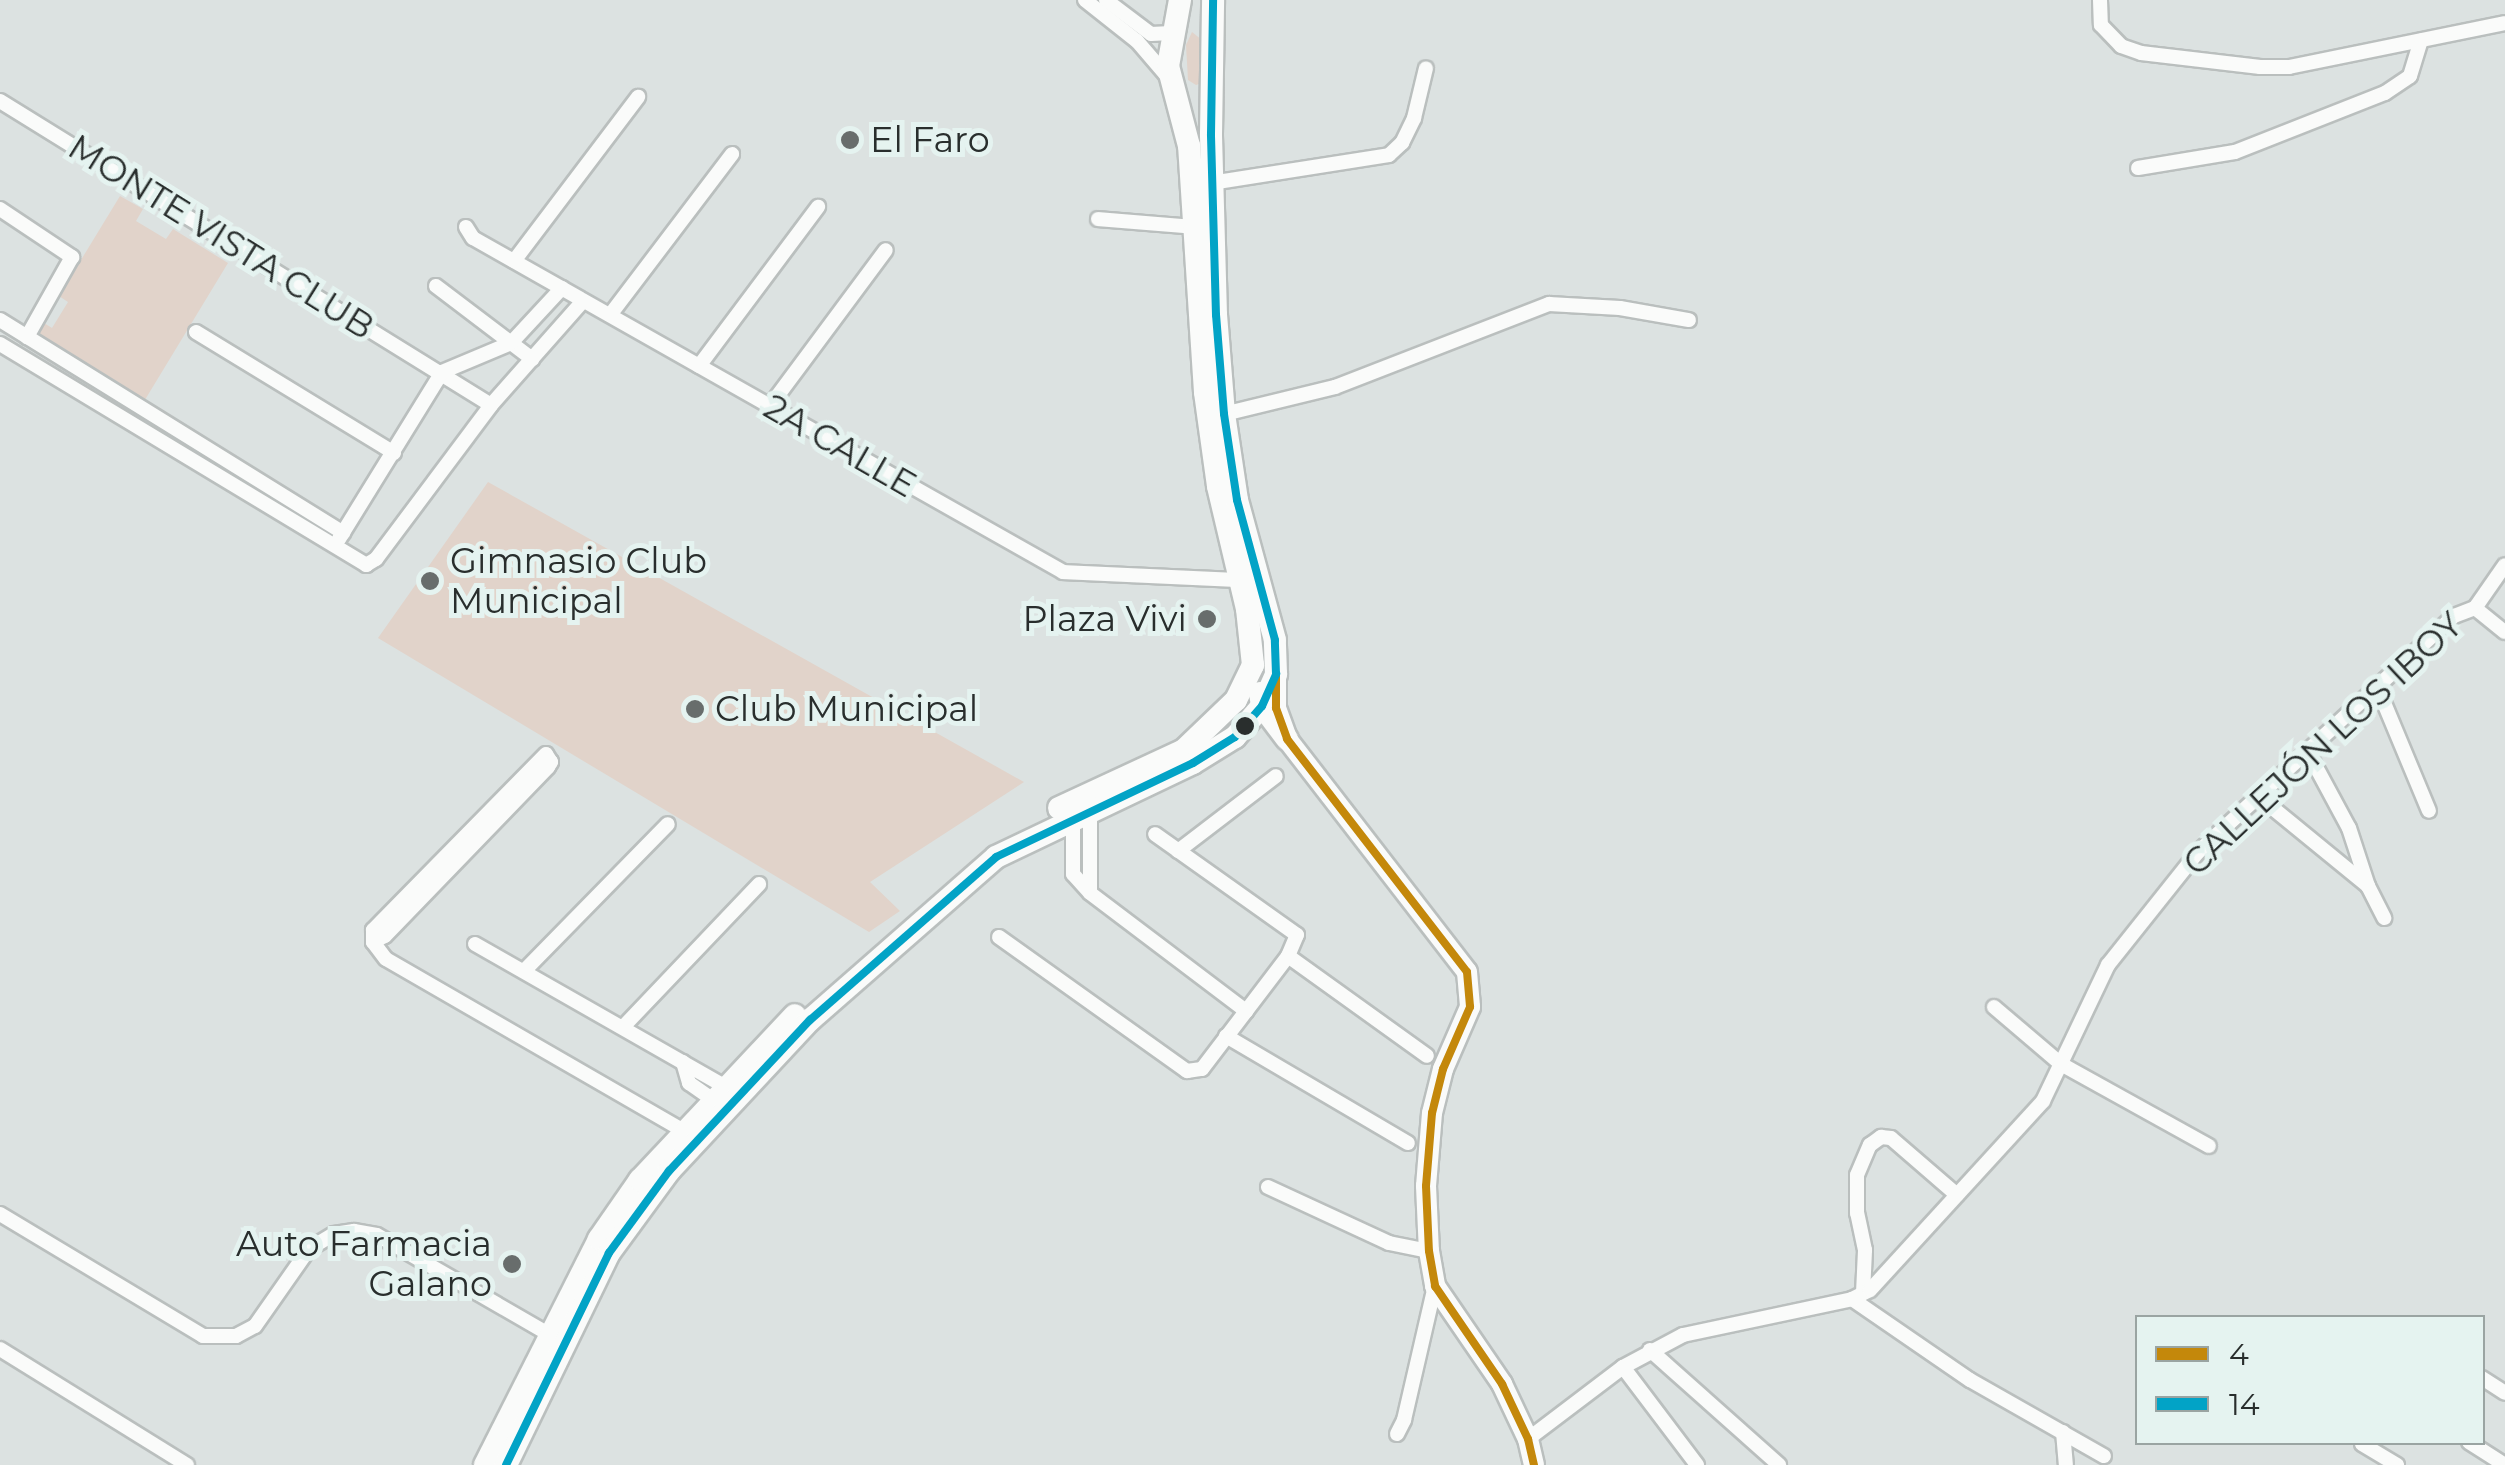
<!DOCTYPE html>
<html>
<head>
<meta charset="utf-8">
<style>
	body { margin:0 }
	#map { position:relative; width:2505px; height:1465px; overflow:hidden; background:#dce2e1; font-family:Montserrat,sans-serif }
	div>[style] { position:absolute }
	.green>* { inset:0; background:#e1d3ca }
	.roads { filter:drop-shadow(2px 0 #babfbe) drop-shadow(-2px 0 #babfbe) drop-shadow(0 2px #babfbe) drop-shadow(0 -2px #babfbe) }
	.street>* { height:14px; margin:-7px; padding:0 7px; transform-origin:7px; border-radius:7px; background:#fafbfa }
	.secondary>* { height:20px; margin:-10px; padding:0 10px; transform-origin:10px; border-radius:10px; background:#fafbfa }
	.primary>* { height:22px; margin:-11px; padding:0 11px; transform-origin:11px; border-radius:11px; background:#fafbfa }
	.bus-1>* { height:8px; margin:-4px; padding:0 4px; transform-origin:4px; border-radius:4px; background:#c4880b }
	.bus-2>* { height:8px; margin:-4px; padding:0 4px; transform-origin:4px; border-radius:4px; background:#02a3c6 }
	.dots>* { width:28px; height:28px; translate:-50% -50%; box-sizing:border-box; border:5px solid #e5f3f0; border-radius:50% }
	span { translate:-50% -50%; white-space:nowrap; text-align:center; line-height:1.15; -webkit-text-stroke:10px #e5f3f0; paint-order:stroke }
	.poi-label { font-size:35px; color:#292e2d }
	.left { translate:0 -50%; text-align:left }
	.right { translate:-100% -50%; text-align:right }
	.street-label { font-size:35px; color:#292e2d }
	.legend { position:absolute; left:2135px; top:1315px; width:350px; height:130px; box-sizing:border-box; background:#e5f3f0; border:2px solid #9aa4a2; margin:0; padding:12px 18px; list-style:none; font-size:30px; color:#292e2d }
	.legend li { display:flex; align-items:center; gap:20px; height:50px }
	.legend b { width:50px; border:2px solid #9aa4a2 }
</style>
</head>
<body>
<div id="map">
	<div class="green">
		<i style="clip-path:polygon(1192px 32px,1202px 40px,1202px 83px,1196px 85px,1188px 80px,1186px 45px)"></i>
		<i style="clip-path:polygon(120px 196px,143px 209px,136px 221px,166px 239px,173px 229px,228px 263px,140px 408px,32px 342px,44px 323px,52px 328px,68px 302px,59px 296px)"></i>
		<i style="clip-path:polygon(488px 482px,1024px 782px,870px 882px,900px 911px,869px 932px,378px 638px)"></i>
	</div>
	<div class="roads">
		<div class="street">
			<i style="left:1085px;top:0;width:66px;rotate:38.3deg"></i>
			<i style="left:1137px;top:41px;width:46px;rotate:49.4deg"></i>
			<i style="left:1106px;top:0;width:56px;rotate:37.1deg"></i>
			<i style="left:1151px;top:34px;width:20px;rotate:-3deg"></i>
			<i style="left:2100px;top:0;width:25px;rotate:88deg"></i>
			<i style="left:2101px;top:25px;width:29px;rotate:46deg"></i>
			<i style="left:2121px;top:46px;width:21px;rotate:19deg"></i>
			<i style="left:2141px;top:53px;width:120px;rotate:6.7deg"></i>
			<i style="left:2260px;top:67px;width:29px"></i>
			<i style="left:2289px;top:67px;width:220px;rotate:-11.5deg"></i>
			<i style="left:0;top:101px;width:577px;rotate:31.76deg"></i>
			<i style="left:2138px;top:168px;width:98px;rotate:-9.4deg"></i>
			<i style="left:2235px;top:152px;width:161px;rotate:-21.5deg"></i>
			<i style="left:2385px;top:93px;width:30px;rotate:-34deg"></i>
			<i style="left:2410px;top:76px;width:37px;rotate:-73deg"></i>
			<i style="left:1211px;top:183px;width:180px;rotate:-8.9deg"></i>
			<i style="left:1389px;top:155px;width:18px;rotate:-43deg"></i>
			<i style="left:1402px;top:143px;width:28px;rotate:-64deg"></i>
			<i style="left:1414px;top:118px;width:51px;rotate:-76.5deg"></i>
			<i style="left:0;top:209px;width:87px;rotate:33.7deg"></i>
			<i style="left:72px;top:257px;width:92px;rotate:119.4deg"></i>
			<i style="left:1098px;top:219px;width:98px;rotate:4.7deg"></i>
			<i style="left:466px;top:227px;width:13px;rotate:58deg"></i>
			<i style="left:473px;top:238px;width:678px;rotate:29.51deg"></i>
			<i style="left:1063px;top:572px;width:178px;rotate:2.6deg"></i>
			<i style="left:514px;top:261px;width:206px;rotate:-52.9deg"></i>
			<i style="left:436px;top:286px;width:121px;rotate:37.2deg"></i>
			<i style="left:610px;top:315px;width:202px;rotate:-52.8deg"></i>
			<i style="left:0;top:320px;width:404px;rotate:31.8deg"></i>
			<i style="left:196px;top:332px;width:232px;rotate:31.4deg"></i>
			<i style="left:0;top:344px;width:428px;rotate:31.1deg"></i>
			<i style="left:366px;top:565px;width:12px;rotate:-31deg"></i>
			<i style="left:376px;top:559px;width:192px;rotate:-53.2deg"></i>
			<i style="left:491px;top:405px;width:139px;rotate:-48.5deg"></i>
			<i style="left:699px;top:366px;width:199px;rotate:-53.2deg"></i>
			<i style="left:770px;top:406px;width:194px;rotate:-53.4deg"></i>
			<i style="left:1224px;top:414px;width:114px;rotate:-13.7deg"></i>
			<i style="left:1335px;top:387px;width:230px;rotate:-21.2deg"></i>
			<i style="left:1549px;top:304px;width:71px;rotate:3.2deg"></i>
			<i style="left:1620px;top:308px;width:70px;rotate:9.9deg"></i>
			<i style="left:339px;top:539px;width:196px;rotate:-58.3deg"></i>
			<i style="left:442px;top:372px;width:75px;rotate:-22.8deg"></i>
			<i style="left:511px;top:343px;width:75px;rotate:-47.2deg"></i>
			<i style="left:2475px;top:608px;width:38px;rotate:39deg"></i>
			<i style="left:2377px;top:686px;width:135px;rotate:67.4deg"></i>
			<i style="left:2308px;top:752px;width:86px;rotate:61.7deg"></i>
			<i style="left:2349px;top:828px;width:61px;rotate:71.9deg"></i>
			<i style="left:2258px;top:796px;width:142px;rotate:39.3deg"></i>
			<i style="left:2368px;top:886px;width:36px;rotate:63deg"></i>
			<i style="left:1073px;top:817px;width:57px;rotate:90deg"></i>
			<i style="left:1073px;top:874px;width:25px;rotate:48deg"></i>
			<i style="left:1090px;top:893px;width:196px;rotate:37.1deg"></i>
			<i style="left:1178px;top:851px;width:123px;rotate:-37.4deg"></i>
			<i style="left:1090px;top:892px;width:82px;rotate:-90deg"></i>
			<i style="left:999px;top:937px;width:231px;rotate:35.5deg"></i>
			<i style="left:1187px;top:1071px;width:15px;rotate:-8deg"></i>
			<i style="left:1202px;top:1069px;width:142px;rotate:-52.7deg"></i>
			<i style="left:1288px;top:956px;width:23px;rotate:-67deg"></i>
			<i style="left:1297px;top:935px;width:174px;rotate:-144.6deg"></i>
			<i style="left:373px;top:942px;width:13px;rotate:-27deg"></i>
			<i style="left:385px;top:936px;width:235px;rotate:-46deg"></i>
			<i style="left:548px;top:767px;width:6px;rotate:-59deg"></i>
			<i style="left:551px;top:762px;width:9px;rotate:-122deg"></i>
			<i style="left:546px;top:754px;width:247px;rotate:134.5deg"></i>
			<i style="left:373px;top:930px;width:12px;rotate:90deg"></i>
			<i style="left:373px;top:942px;width:21px;rotate:53deg"></i>
			<i style="left:386px;top:959px;width:342px;rotate:30deg"></i>
			<i style="left:475px;top:944px;width:287px;rotate:29.7deg"></i>
			<i style="left:1288px;top:956px;width:171px;rotate:35.7deg"></i>
			<i style="left:525px;top:970px;width:204px;rotate:-45.6deg"></i>
			<i style="left:1994px;top:1007px;width:88px;rotate:40.4deg"></i>
			<i style="left:2061px;top:1064px;width:169px;rotate:29deg"></i>
			<i style="left:624px;top:1026px;width:196px;rotate:-46.4deg"></i>
			<i style="left:1226px;top:1036px;width:211px;rotate:30.5deg"></i>
			<i style="left:683px;top:1062px;width:22px;rotate:74deg"></i>
			<i style="left:689px;top:1083px;width:28px;rotate:35deg"></i>
			<i style="left:1268px;top:1187px;width:133px;rotate:24.8deg"></i>
			<i style="left:1389px;top:1243px;width:41px;rotate:11.3deg"></i>
			<i style="left:0;top:1214px;width:237px;rotate:31deg"></i>
			<i style="left:203px;top:1336px;width:33px"></i>
			<i style="left:236px;top:1336px;width:21px;rotate:-28deg"></i>
			<i style="left:255px;top:1326px;width:94px;rotate:-55deg"></i>
			<i style="left:309px;top:1249px;width:29px;rotate:-31deg"></i>
			<i style="left:334px;top:1234px;width:20px;rotate:-9deg"></i>
			<i style="left:354px;top:1231px;width:23px;rotate:10deg"></i>
			<i style="left:377px;top:1235px;width:200px;rotate:30deg"></i>
			<i style="left:1863px;top:1293px;width:43px;rotate:-87.3deg"></i>
			<i style="left:1865px;top:1250px;width:38px;rotate:-102deg"></i>
			<i style="left:1857px;top:1213px;width:38px;rotate:-90deg"></i>
			<i style="left:1857px;top:1175px;width:33px;rotate:-67deg"></i>
			<i style="left:1870px;top:1145px;width:14px;rotate:-36deg"></i>
			<i style="left:1881px;top:1137px;width:10px;rotate:6deg"></i>
			<i style="left:1891px;top:1138px;width:87px;rotate:40.8deg"></i>
			<i style="left:1852px;top:1299px;width:143px;rotate:34.5deg"></i>
			<i style="left:1970px;top:1380px;width:154px;rotate:29.6deg"></i>
			<i style="left:0;top:1349px;width:220px;rotate:31.8deg"></i>
			<i style="left:1650px;top:1350px;width:173px;rotate:41.7deg"></i>
			<i style="left:1623px;top:1367px;width:123px;rotate:52.9deg"></i>
			<i style="left:2482px;top:1378px;width:27px;rotate:33deg"></i>
			<i style="left:2063px;top:1432px;width:33px;rotate:85deg"></i>
			<i style="left:1397px;top:1434px;width:16px;rotate:-63deg"></i>
			<i style="left:1404px;top:1420px;width:138px;rotate:-77deg"></i>
			<i style="left:1528px;top:1439px;width:119px;rotate:-37.2deg"></i>
			<i style="left:1623px;top:1367px;width:68px;rotate:-28.1deg"></i>
			<i style="left:1683px;top:1335px;width:173px;rotate:-12deg"></i>
			<i style="left:1852px;top:1299px;width:20px;rotate:-27deg"></i>
			<i style="left:1870px;top:1290px;width:256px;rotate:-47.5deg"></i>
			<i style="left:2043px;top:1101px;width:151px;rotate:-64.5deg"></i>
			<i style="left:2108px;top:965px;width:143px;rotate:-51.5deg"></i>
			<i style="left:2197px;top:853px;width:350px;rotate:-42.7deg"></i>
			<i style="left:2454px;top:616px;width:22px;rotate:-21deg"></i>
			<i style="left:2475px;top:608px;width:52px;rotate:-55.1deg"></i>
			<i style="left:2469px;top:1442px;width:43px;rotate:32.6deg"></i>
			<i style="left:2362px;top:1444px;width:41px;rotate:31deg"></i>
		</div>
		<div class="secondary">
			<i style="left:1276px;top:677px;width:31px;rotate:90deg"></i>
			<i style="left:1276px;top:708px;width:33px;rotate:70deg"></i>
			<i style="left:1287px;top:739px;width:294px;rotate:52.3deg"></i>
			<i style="left:1467px;top:972px;width:35px;rotate:85deg"></i>
			<i style="left:1470px;top:1007px;width:68px;rotate:113.5deg"></i>
			<i style="left:1443px;top:1069px;width:45px;rotate:104deg"></i>
			<i style="left:1432px;top:1113px;width:73px;rotate:94.7deg"></i>
			<i style="left:1426px;top:1186px;width:65px;rotate:87.4deg"></i>
			<i style="left:1429px;top:1251px;width:36px;rotate:80deg"></i>
			<i style="left:1435px;top:1286px;width:119px;rotate:55.6deg"></i>
			<i style="left:1502px;top:1384px;width:61px;rotate:64.7deg"></i>
			<i style="left:1528px;top:1439px;width:27px;rotate:77deg"></i>
		</div>
		<div class="primary">
			<i style="left:1260px;top:693px;width:13px;rotate:81deg"></i>
			<i style="left:1262px;top:706px;width:41px;rotate:52.9deg"></i>
			<i style="left:1059px;top:808px;width:138px;rotate:-24.9deg"></i>
			<i style="left:1184px;top:750px;width:72px;rotate:-43.9deg"></i>
			<i style="left:1236px;top:700px;width:39px;rotate:-64deg"></i>
			<i style="left:1253px;top:665px;width:56px;rotate:-96.1deg"></i>
			<i style="left:1247px;top:609px;width:126px;rotate:-103.3deg"></i>
			<i style="left:1218px;top:486px;width:95px;rotate:-97.9deg"></i>
			<i style="left:1205px;top:392px;width:247px;rotate:-93.7deg"></i>
			<i style="left:1189px;top:146px;width:83px;rotate:-104.7deg"></i>
			<i style="left:1168px;top:66px;width:67px;rotate:-79.7deg"></i>
			<i style="left:485px;top:1465px;width:253px;rotate:-63.2deg"></i>
			<i style="left:599px;top:1239px;width:72px;rotate:-55.2deg"></i>
			<i style="left:640px;top:1180px;width:226px;rotate:-46.8deg"></i>
			<i style="left:506px;top:1465px;width:236px;rotate:-64.1deg"></i>
			<i style="left:609px;top:1253px;width:102px;rotate:-53.8deg"></i>
			<i style="left:669px;top:1171px;width:207px;rotate:-47deg"></i>
			<i style="left:810px;top:1020px;width:247px;rotate:-41.2deg"></i>
			<i style="left:996px;top:857px;width:218px;rotate:-25.5deg"></i>
			<i style="left:1193px;top:763px;width:49px;rotate:-31.8deg"></i>
			<i style="left:1235px;top:737px;width:41px;rotate:-48.9deg"></i>
			<i style="left:1262px;top:706px;width:35px;rotate:-66deg"></i>
			<i style="left:1276px;top:674px;width:34px;rotate:-92deg"></i>
			<i style="left:1275px;top:640px;width:145px;rotate:-105.2deg"></i>
			<i style="left:1237px;top:500px;width:87px;rotate:-98.6deg"></i>
			<i style="left:1224px;top:414px;width:99px;rotate:-94.6deg"></i>
			<i style="left:1216px;top:315px;width:181px;rotate:-91.6deg"></i>
			<i style="left:1211px;top:134px;width:134px;rotate:-89.1deg"></i>
		</div>
	</div>
	<div class="bus-1">
		<i style="left:1276px;top:674px;width:34px;rotate:90deg"></i>
		<i style="left:1276px;top:708px;width:33px;rotate:70deg"></i>
		<i style="left:1287px;top:739px;width:294px;rotate:52.3deg"></i>
		<i style="left:1467px;top:972px;width:35px;rotate:85deg"></i>
		<i style="left:1470px;top:1007px;width:68px;rotate:113.5deg"></i>
		<i style="left:1443px;top:1069px;width:45px;rotate:104deg"></i>
		<i style="left:1432px;top:1113px;width:73px;rotate:94.7deg"></i>
		<i style="left:1426px;top:1186px;width:65px;rotate:87.4deg"></i>
		<i style="left:1429px;top:1251px;width:36px;rotate:80deg"></i>
		<i style="left:1435px;top:1286px;width:119px;rotate:55.6deg"></i>
		<i style="left:1502px;top:1384px;width:61px;rotate:64.7deg"></i>
		<i style="left:1528px;top:1439px;width:27px;rotate:77deg"></i>
	</div>
	<div class="bus-2">
		<i style="left:506px;top:1465px;width:236px;rotate:-64.1deg"></i>
		<i style="left:609px;top:1253px;width:102px;rotate:-53.8deg"></i>
		<i style="left:669px;top:1171px;width:207px;rotate:-47deg"></i>
		<i style="left:810px;top:1020px;width:247px;rotate:-41.2deg"></i>
		<i style="left:996px;top:857px;width:218px;rotate:-25.5deg"></i>
		<i style="left:1193px;top:763px;width:49px;rotate:-31.8deg"></i>
		<i style="left:1235px;top:737px;width:41px;rotate:-48.9deg"></i>
		<i style="left:1262px;top:706px;width:35px;rotate:-66deg"></i>
		<i style="left:1276px;top:674px;width:34px;rotate:-92deg"></i>
		<i style="left:1275px;top:640px;width:145px;rotate:-105.2deg"></i>
		<i style="left:1237px;top:500px;width:87px;rotate:-98.6deg"></i>
		<i style="left:1224px;top:414px;width:99px;rotate:-94.6deg"></i>
		<i style="left:1216px;top:315px;width:181px;rotate:-91.6deg"></i>
		<i style="left:1211px;top:134px;width:134px;rotate:-89.1deg"></i>
	</div>
	<div class="dots">
		<i style="left:850px;top:140px;background:#686d6c"></i>
		<i style="left:430px;top:581px;background:#686d6c"></i>
		<i style="left:1207px;top:619px;background:#686d6c"></i>
		<i style="left:695px;top:709px;background:#686d6c"></i>
		<i style="left:1245px;top:726px;background:#292e2d"></i>
		<i style="left:512px;top:1264px;background:#686d6c"></i>
	</div>
	<div class="poi-label">
		<span class="left" style="left:870px;top:140px">El Faro</span>
		<span class="left" style="left:450px;top:581px">Gimnasio Club<br>Municipal</span>
		<span class="right" style="left:1187px;top:619px">Plaza Vivi</span>
		<span class="left" style="left:715px;top:709px">Club Municipal</span>
		<span class="right" style="left:492px;top:1264px">Auto Farmacia<br>Galano</span>
	</div>
	<div class="street-label">
		<span style="left:221px;top:237px;rotate:32deg">MONTE VISTA CLUB</span>
		<span style="left:840px;top:446px;rotate:30deg">2A CALLE</span>
		<span style="left:2323px;top:744px;rotate:-43deg">CALLEJÓN LOS IBOY</span>
	</div>
	<ul class="legend">
	<li><b style="height:12px;background:#c4880b"></b>4</li>
	<li><b style="height:12px;background:#02a3c6"></b>14</li>
	</ul>
</div>
</body>
</html>
